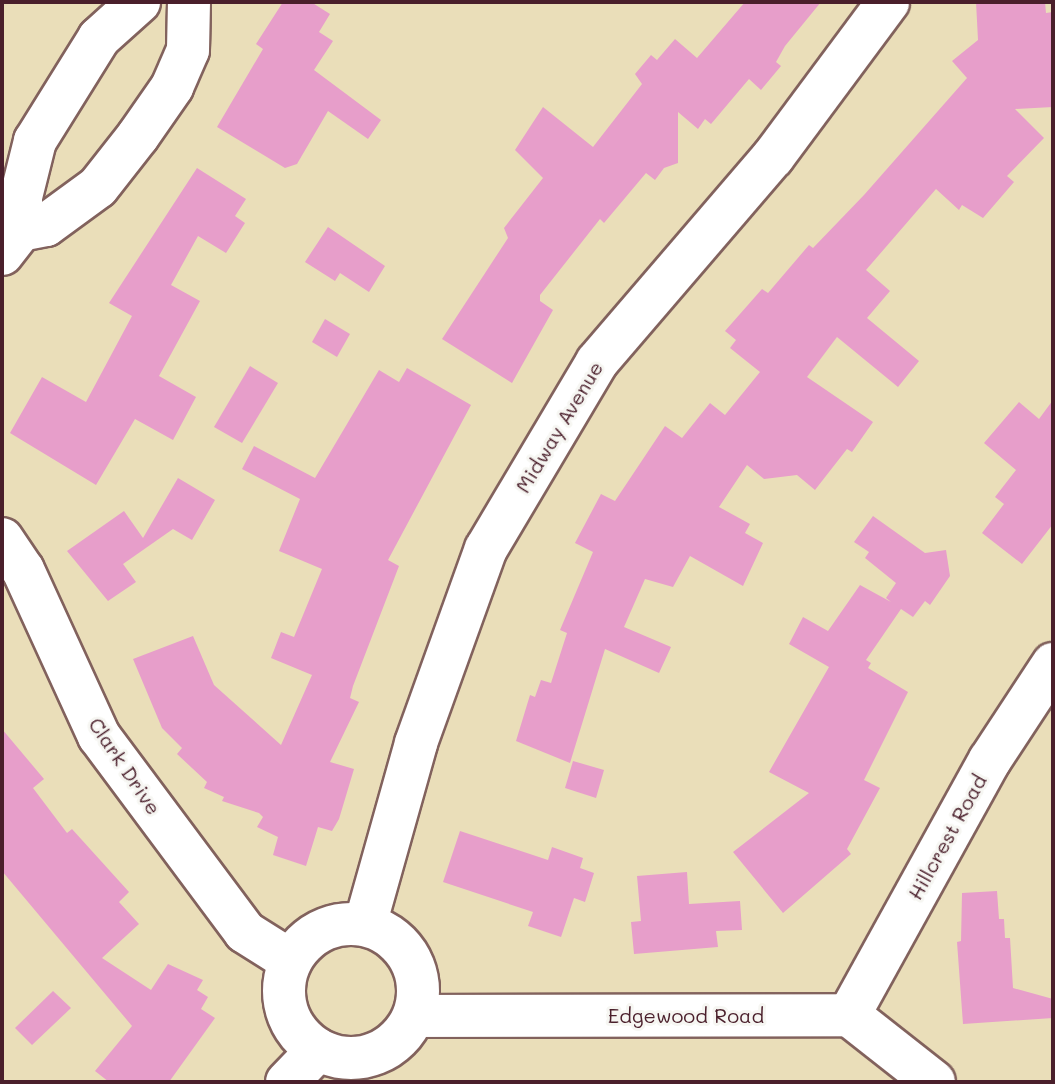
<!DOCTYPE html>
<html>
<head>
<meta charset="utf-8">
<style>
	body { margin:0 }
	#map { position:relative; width:1055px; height:1084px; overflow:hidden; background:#eadeb9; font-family:Mali,sans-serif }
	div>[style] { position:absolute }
	.building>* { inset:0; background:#e79eca }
	.roads { filter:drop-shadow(2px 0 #82625d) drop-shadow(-2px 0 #82625d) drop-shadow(0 2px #82625d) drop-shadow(0 -2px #82625d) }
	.minor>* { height:42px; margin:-21px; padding:0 21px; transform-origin:21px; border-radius:21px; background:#fff }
	.minor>.ring { margin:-21px; padding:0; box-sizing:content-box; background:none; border:42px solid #fff; border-radius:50% }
	span { translate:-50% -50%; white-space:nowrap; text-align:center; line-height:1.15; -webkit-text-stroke:6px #f6f6f2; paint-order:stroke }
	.street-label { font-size:20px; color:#4a1f2b }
	.frame { position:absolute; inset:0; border:4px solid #4a1f2b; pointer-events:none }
</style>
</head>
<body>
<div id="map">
	<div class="building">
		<i style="clip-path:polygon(283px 2px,311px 2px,330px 14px,319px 32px,333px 41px,314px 70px,381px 120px,368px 139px,328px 111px,297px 164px,285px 168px,217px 127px,263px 49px,256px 44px)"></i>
		<i style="clip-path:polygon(745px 2px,821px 2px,785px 46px,776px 62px,781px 66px,761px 90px,749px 79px,711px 124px,705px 119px,698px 129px,678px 112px,678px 163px,664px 168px,655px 180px,646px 173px,604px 223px,600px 219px,540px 295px,540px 301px,553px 310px,512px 383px,442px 339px,508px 238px,504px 228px,543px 178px,515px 150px,543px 107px,593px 147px,642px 84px,635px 74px,651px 55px,657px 60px,675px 39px,697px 58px)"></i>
		<i style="clip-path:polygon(976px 2px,1045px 2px,1046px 13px,1053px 12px,1053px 107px,1015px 109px,1044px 138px,1007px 176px,1014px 182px,983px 218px,962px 205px,959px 210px,936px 189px,866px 270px,890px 291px,867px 318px,919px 361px,898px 387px,837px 337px,807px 377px,873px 422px,852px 452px,847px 449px,815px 490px,797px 475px,764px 479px,747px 465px,719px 507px,750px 524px,745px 533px,763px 543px,743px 586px,690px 556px,673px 587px,645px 579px,624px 627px,671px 647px,659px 673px,605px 649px,570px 763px,516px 741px,530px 695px,535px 697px,541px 680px,551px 683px,567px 633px,560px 630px,593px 552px,575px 543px,601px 494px,615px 501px,665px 426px,682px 438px,710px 403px,725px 415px,760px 372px,730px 348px,736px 340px,725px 331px,762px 289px,768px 293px,809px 245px,813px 248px,864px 195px,967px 78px,952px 61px,978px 40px)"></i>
		<i style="clip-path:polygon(197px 168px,246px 199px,235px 216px,245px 223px,226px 253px,198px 236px,171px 285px,200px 301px,159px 376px,196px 397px,173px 440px,135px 419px,96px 485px,10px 433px,42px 377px,86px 402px,132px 316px,109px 303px)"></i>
		<i style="clip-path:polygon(328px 227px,385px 266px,369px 292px,340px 273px,335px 281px,305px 262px)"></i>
		<i style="clip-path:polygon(325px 319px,350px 334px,337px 357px,312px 342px)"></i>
		<i style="clip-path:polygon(250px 366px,278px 383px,242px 443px,214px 427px)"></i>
		<i style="clip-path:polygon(407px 368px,471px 405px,388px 560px,399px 566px,353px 686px,350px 698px,359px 702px,330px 762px,354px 769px,339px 819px,332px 831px,318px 827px,306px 866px,273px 855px,278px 837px,257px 827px,263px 817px,259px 813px,222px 801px,224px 797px,204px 788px,207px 782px,177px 754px,182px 748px,162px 728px,133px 659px,193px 636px,214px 685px,281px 745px,312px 675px,271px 658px,281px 632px,294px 637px,322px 569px,279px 551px,300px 499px,242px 469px,254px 446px,315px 478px,379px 370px,399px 382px)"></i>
		<i style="clip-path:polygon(1053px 400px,1053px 524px,1022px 564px,982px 533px,1004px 504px,995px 497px,1016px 470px,984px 443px,1019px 402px,1039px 419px)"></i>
		<i style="clip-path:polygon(178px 478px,215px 500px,192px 540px,173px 529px,123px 564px,136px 582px,108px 601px,67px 551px,124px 511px,143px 538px)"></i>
		<i style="clip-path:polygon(873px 516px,925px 553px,946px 550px,950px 576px,930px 605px,925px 601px,913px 617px,901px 609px,866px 660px,871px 663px,868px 668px,908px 692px,864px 780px,880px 788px,847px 849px,851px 854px,783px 913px,733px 852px,809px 793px,769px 772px,829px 667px,789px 644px,803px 617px,828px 631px,860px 585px,891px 602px,886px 598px,896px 583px,865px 558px,869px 552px,854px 542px)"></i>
		<i style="clip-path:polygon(2px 729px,44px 779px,33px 788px,67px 833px,72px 829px,129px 892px,119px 902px,139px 924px,102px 958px,151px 990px,168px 964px,203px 980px,197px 990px,208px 997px,201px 1009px,215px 1018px,169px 1082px,109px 1082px,95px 1071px,132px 1026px,2px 871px)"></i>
		<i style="clip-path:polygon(573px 761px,604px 770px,596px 798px,565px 788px)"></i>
		<i style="clip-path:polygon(460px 831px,548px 860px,552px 847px,583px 858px,580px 868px,594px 873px,585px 902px,574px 898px,561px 937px,528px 926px,533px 912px,443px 882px)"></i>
		<i style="clip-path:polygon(687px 872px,689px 904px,740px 901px,742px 930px,716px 931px,718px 947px,634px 954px,631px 922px,641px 921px,637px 876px)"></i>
		<i style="clip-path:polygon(997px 891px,999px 919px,1004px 919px,1005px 938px,1010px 938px,1013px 988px,1053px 999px,1053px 1018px,963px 1024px,957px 942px,961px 941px,962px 893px)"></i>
		<i style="clip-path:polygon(53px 991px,71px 1008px,32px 1045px,15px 1028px)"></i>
	</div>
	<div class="roads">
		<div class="minor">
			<i style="left:21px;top:230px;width:25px;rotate:-11deg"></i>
			<i style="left:46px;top:225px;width:64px;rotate:-36.2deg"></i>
			<i style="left:98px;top:187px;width:65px;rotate:-51.9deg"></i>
			<i style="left:138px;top:136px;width:60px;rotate:-55.2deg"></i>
			<i style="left:172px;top:87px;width:40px;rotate:-66.6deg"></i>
			<i style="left:188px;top:50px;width:48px;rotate:-88.8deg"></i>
			<i style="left:2px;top:254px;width:31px;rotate:-52deg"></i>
			<i style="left:21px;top:230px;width:33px;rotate:-90deg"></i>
			<i style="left:21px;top:197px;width:58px;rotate:-76deg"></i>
			<i style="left:35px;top:141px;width:121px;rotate:-58.1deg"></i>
			<i style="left:99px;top:38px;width:54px;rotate:-42deg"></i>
			<i style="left:2px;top:539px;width:37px;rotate:56deg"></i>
			<i style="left:23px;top:570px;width:183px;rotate:65.4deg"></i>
			<i style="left:99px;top:736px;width:244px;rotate:53.3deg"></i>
			<i style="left:245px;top:932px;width:54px;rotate:32.2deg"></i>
			<i class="ring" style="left:284px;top:924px;width:92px;height:92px"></i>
			<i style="left:365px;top:925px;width:189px;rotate:-74.3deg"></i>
			<i style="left:416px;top:743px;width:206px;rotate:-70.2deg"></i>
			<i style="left:486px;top:549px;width:217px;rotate:-59.3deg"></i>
			<i style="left:597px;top:362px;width:270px;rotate:-49.4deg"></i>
			<i style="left:773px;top:157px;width:193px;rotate:-53.4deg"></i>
			<i style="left:849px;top:1015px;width:291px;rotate:-61.1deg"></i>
			<i style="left:990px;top:760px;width:115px;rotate:-56.7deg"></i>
			<i style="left:414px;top:1016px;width:435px;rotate:-0.1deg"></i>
			<i style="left:849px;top:1015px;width:108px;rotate:38.2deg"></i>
			<i style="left:287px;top:1082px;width:45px;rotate:-45.9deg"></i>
		</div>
	</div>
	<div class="street-label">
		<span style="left:559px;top:427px;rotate:-59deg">Midway Avenue</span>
		<span style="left:125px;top:766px;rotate:56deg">Clark Drive</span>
		<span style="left:947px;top:837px;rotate:-61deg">Hillcrest Road</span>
		<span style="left:686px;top:1015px">Edgewood Road</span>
	</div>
	<div class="frame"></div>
</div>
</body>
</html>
